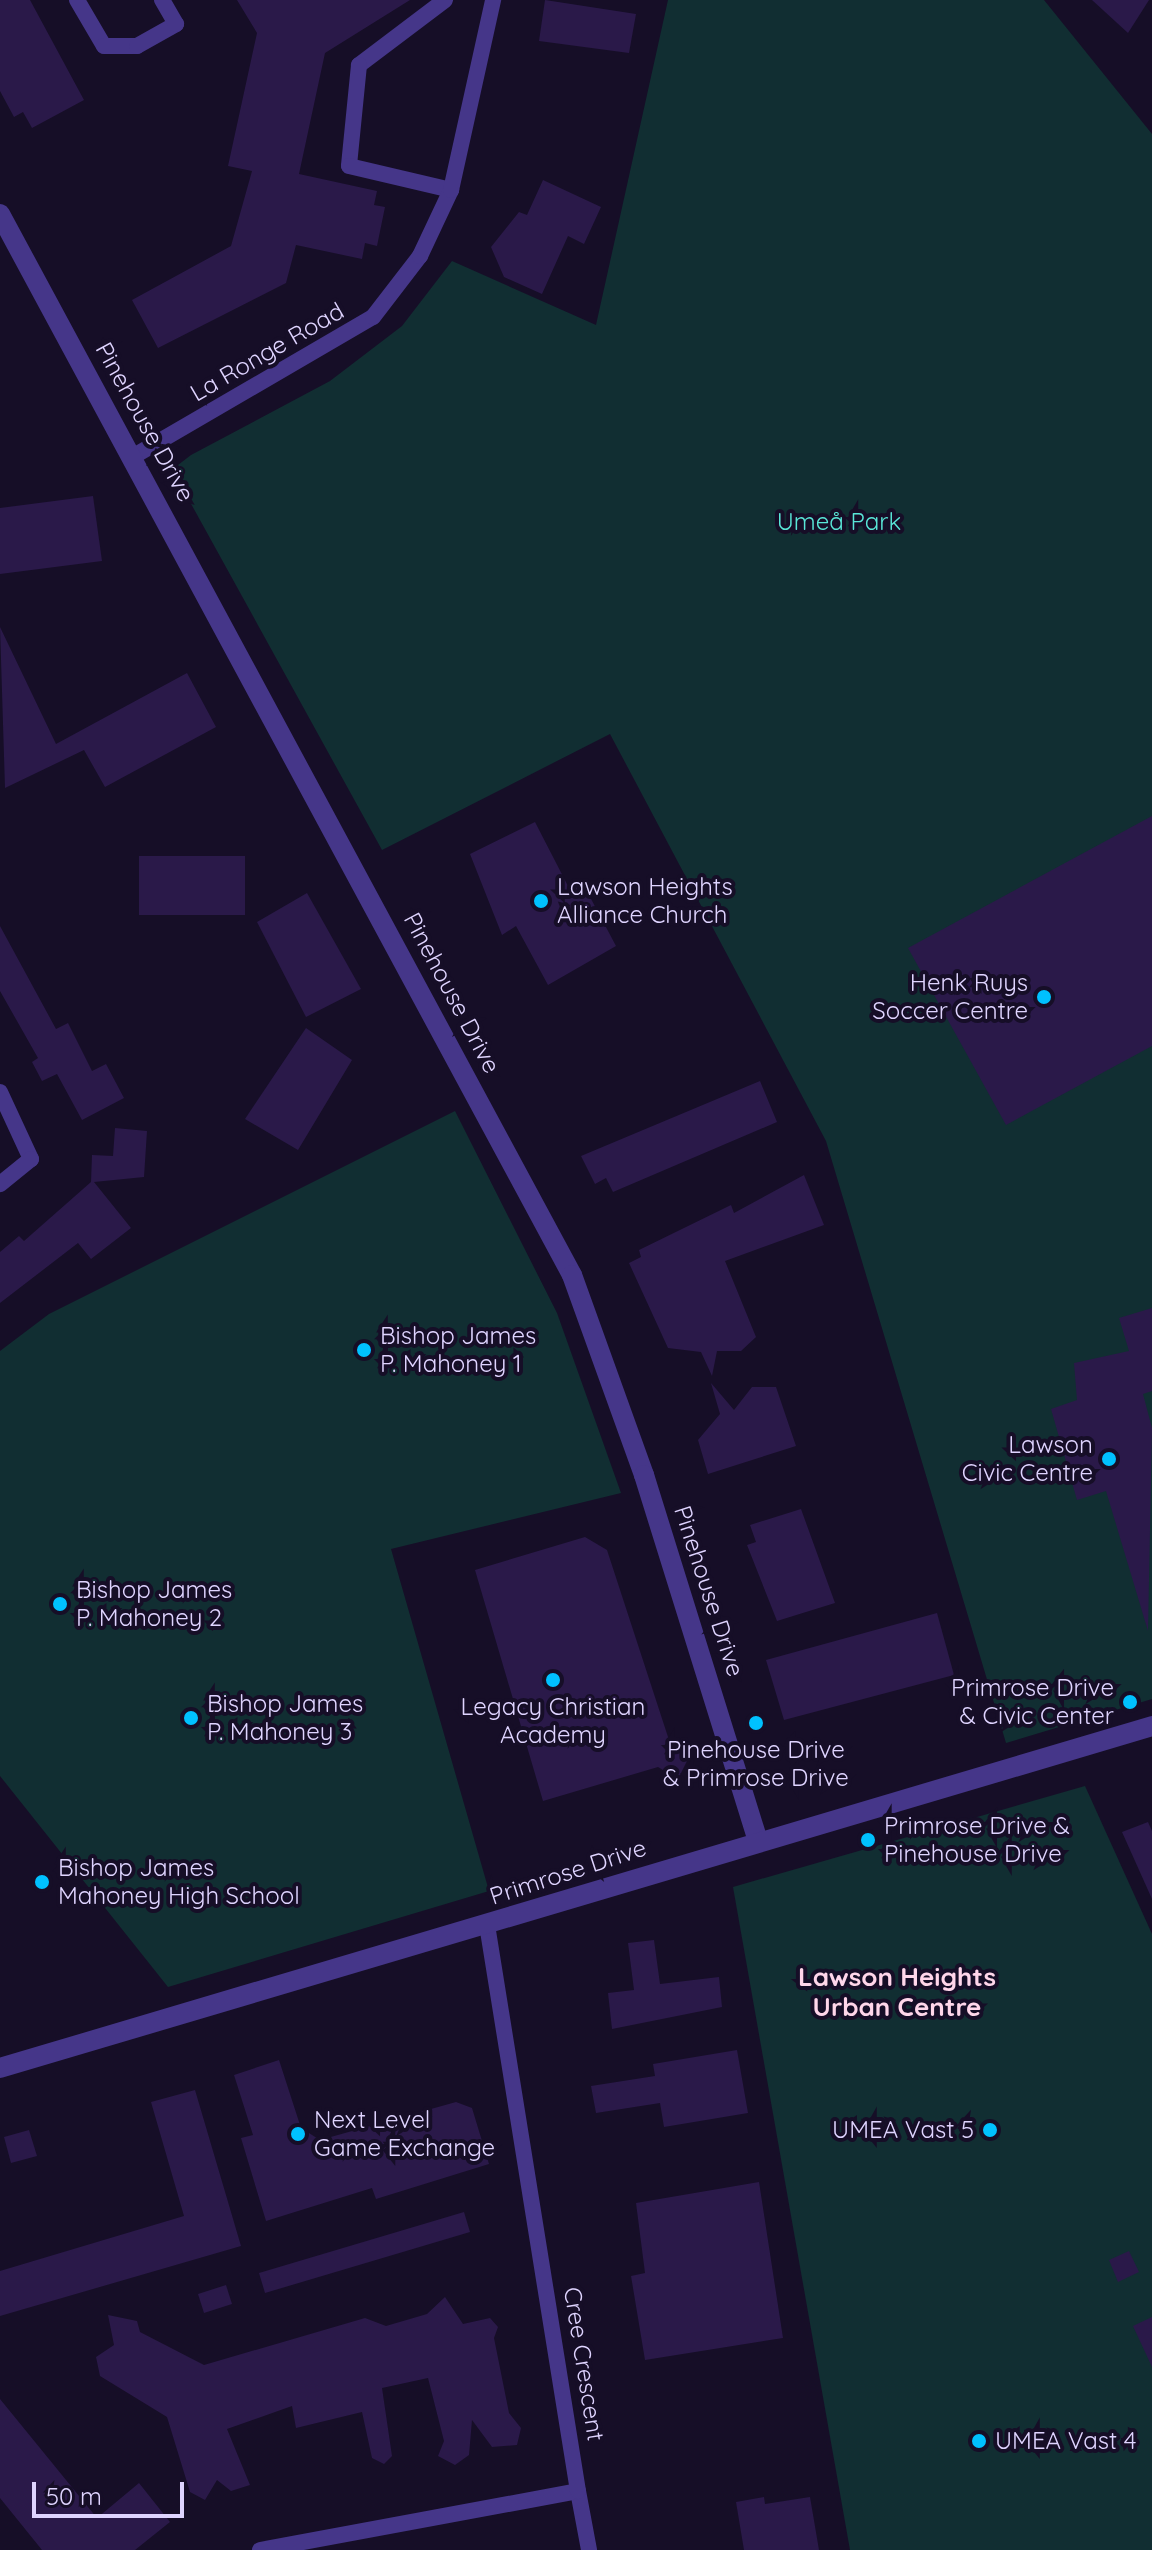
<!DOCTYPE html>
<html>
<head>
<meta charset="utf-8">
<style>
	body { margin:0 }
	#map { position:relative; width:1152px; height:2550px; overflow:hidden; background:#160e27; font-family:Quicksand,sans-serif }
	div>[style] { position:absolute }
	.green>* { inset:0; background:#112e32 }
	.building>* { inset:0; background:#2a1949 }
	.minor>* { height:16px; margin:-8px; padding:0 8px; transform-origin:8px; border-radius:8px; background:#453689 }
	.tertiary>* { height:20px; margin:-10px; padding:0 10px; transform-origin:10px; border-radius:10px; background:#453689 }
	.dots>* { width:22px; height:22px; translate:-50% -50%; box-sizing:border-box; border:4px solid #160e27; border-radius:50% }
	span { translate:-50% -50%; white-space:nowrap; text-align:center; line-height:1.15; -webkit-text-stroke:8px #160e27; paint-order:stroke }
	.street-label { font-size:24px; color:#dfd4ff }
	.park-label { font-size:24px; color:#59e6d7 }
	.poi-label { font-size:24px; color:#dfd4ff }
	.left { translate:0 -50%; text-align:left }
	.right { translate:-100% -50%; text-align:right }
	.neighbourhood-label { font-size:26px; color:#ffd6ea; font-weight:700 }
	.scale { position:absolute; left:32px; top:2482px; width:152px; height:36px; box-sizing:border-box; border:4px solid #dfd4ff; border-top:0; padding-left:10px; font-size:24px; line-height:28px; white-space:nowrap; color:#dfd4ff; -webkit-text-stroke:6px #160e27; paint-order:stroke }
</style>
</head>
<body>
<div id="map">
	<div class="green">
		<i style="clip-path:polygon(668px 0,1044px 0,1152px 134px,1152px 1699px,1006px 1743px,826px 1141px,610px 734px,382px 850px,179px 482px,178px 465px,191px 455px,330px 381px,402px 326px,452px 261px,596px 325px)"></i>
		<i style="clip-path:polygon(455px 1111px,557px 1313px,621px 1493px,391px 1549px,489px 1891px,168px 1987px,0 1776px,0 1351px,49px 1314px)"></i>
		<i style="clip-path:polygon(1085px 1786px,1152px 1934px,1152px 2550px,850px 2550px,733px 1887px)"></i>
	</div>
	<div class="building">
		<i style="clip-path:polygon(0 0,30px 0,84px 100px,32px 128px,23px 112px,14px 117px,0 91px)"></i>
		<i style="clip-path:polygon(237px 0,410px 0,325px 53px,299px 174px,377px 191px,374px 205px,385px 207px,377px 246px,365px 243px,362px 259px,296px 245px,286px 283px,158px 348px,132px 300px,231px 246px,252px 171px,228px 166px,257px 33px)"></i>
		<i style="clip-path:polygon(545px 0,636px 14px,629px 53px,539px 41px)"></i>
		<i style="clip-path:polygon(1092px 0,1149px 0,1128px 33px)"></i>
		<i style="clip-path:polygon(543px 180px,601px 207px,584px 244px,568px 236px,542px 294px,504px 277px,491px 247px,519px 212px,527px 215px)"></i>
		<i style="clip-path:polygon(93px 496px,102px 561px,0 574px,0 508px)"></i>
		<i style="clip-path:polygon(0 627px,56px 744px,187px 673px,216px 727px,105px 787px,84px 750px,5px 788px)"></i>
		<i style="clip-path:polygon(1152px 816px,1152px 1046px,1006px 1125px,908px 948px)"></i>
		<i style="clip-path:polygon(535px 822px,569px 888px,581px 880px,616px 946px,548px 985px,516px 926px,502px 935px,470px 854px)"></i>
		<i style="clip-path:polygon(139px 856px,245px 856px,245px 915px,139px 915px)"></i>
		<i style="clip-path:polygon(307px 893px,361px 989px,306px 1017px,257px 922px)"></i>
		<i style="clip-path:polygon(0 926px,56px 1029px,68px 1023px,92px 1071px,106px 1064px,124px 1098px,82px 1120px,57px 1074px,42px 1081px,32px 1062px,38px 1058px,0 991px)"></i>
		<i style="clip-path:polygon(306px 1028px,352px 1060px,298px 1150px,245px 1119px)"></i>
		<i style="clip-path:polygon(760px 1081px,777px 1122px,613px 1192px,606px 1178px,595px 1184px,581px 1156px)"></i>
		<i style="clip-path:polygon(115px 1128px,147px 1131px,144px 1177px,94px 1182px,131px 1228px,91px 1259px,78px 1243px,0 1303px,0 1252px,19px 1236px,24px 1241px,91px 1182px,92px 1155px,113px 1156px)"></i>
		<i style="clip-path:polygon(804px 1175px,824px 1225px,725px 1261px,756px 1337px,741px 1351px,717px 1351px,712px 1376px,701px 1352px,668px 1348px,629px 1263px,641px 1257px,639px 1250px,731px 1205px,734px 1213px)"></i>
		<i style="clip-path:polygon(1152px 1308px,1152px 1391px,1143px 1394px,1152px 1428px,1148px 1631px,1106px 1491px,1077px 1500px,1051px 1409px,1077px 1400px,1074px 1363px,1129px 1351px,1119px 1318px)"></i>
		<i style="clip-path:polygon(711px 1383px,734px 1410px,752px 1387px,776px 1387px,796px 1446px,708px 1474px,698px 1440px,720px 1414px)"></i>
		<i style="clip-path:polygon(801px 1509px,835px 1603px,777px 1621px,747px 1545px,756px 1542px,750px 1525px)"></i>
		<i style="clip-path:polygon(585px 1537px,607px 1550px,669px 1740px,691px 1753px,678px 1779px,658px 1767px,543px 1801px,475px 1570px)"></i>
		<i style="clip-path:polygon(937px 1613px,954px 1675px,784px 1720px,766px 1660px)"></i>
		<i style="clip-path:polygon(1148px 1822px,1152px 1831px,1152px 1899px,1122px 1832px)"></i>
		<i style="clip-path:polygon(654px 1940px,660px 1984px,719px 1977px,722px 2007px,612px 2029px,608px 1993px,634px 1990px,628px 1943px)"></i>
		<i style="clip-path:polygon(737px 2050px,748px 2113px,664px 2127px,660px 2103px,596px 2113px,591px 2086px,655px 2076px,653px 2064px)"></i>
		<i style="clip-path:polygon(279px 2060px,301px 2128px,320px 2140px,456px 2102px,472px 2108px,489px 2164px,376px 2199px,372px 2188px,266px 2221px,241px 2138px,253px 2135px,234px 2075px)"></i>
		<i style="clip-path:polygon(195px 2090px,241px 2246px,0 2316px,0 2271px,184px 2216px,151px 2102px)"></i>
		<i style="clip-path:polygon(29px 2130px,37px 2156px,11px 2163px,4px 2137px)"></i>
		<i style="clip-path:polygon(759px 2182px,783px 2338px,645px 2360px,631px 2276px,645px 2273px,636px 2203px)"></i>
		<i style="clip-path:polygon(464px 2212px,470px 2232px,265px 2293px,259px 2273px)"></i>
		<i style="clip-path:polygon(1129px 2251px,1139px 2272px,1118px 2282px,1109px 2260px)"></i>
		<i style="clip-path:polygon(226px 2285px,232px 2304px,204px 2313px,198px 2294px)"></i>
		<i style="clip-path:polygon(445px 2297px,463px 2324px,490px 2318px,498px 2327px,494px 2338px,509px 2413px,521px 2428px,517px 2445px,492px 2447px,472px 2420px,469px 2455px,455px 2465px,438px 2456px,444px 2441px,428px 2378px,382px 2388px,392px 2456px,384px 2464px,372px 2458px,362px 2412px,296px 2428px,292px 2406px,227px 2429px,250px 2485px,231px 2491px,217px 2480px,205px 2500px,190px 2492px,167px 2417px,100px 2376px,96px 2357px,114px 2345px,108px 2315px,137px 2321px,140px 2332px,204px 2365px,365px 2318px,386px 2326px,427px 2314px)"></i>
		<i style="clip-path:polygon(1152px 2317px,1152px 2367px,1133px 2326px)"></i>
		<i style="clip-path:polygon(0 2399px,97px 2518px,139px 2483px,170px 2522px,135px 2550px,42px 2550px,0 2498px)"></i>
		<i style="clip-path:polygon(764px 2497px,765px 2504px,810px 2497px,819px 2550px,744px 2550px,736px 2502px)"></i>
	</div>
	<div class="minor">
		<i style="left:77px;top:0;width:53px;rotate:59.6deg"></i>
		<i style="left:104px;top:46px;width:33px"></i>
		<i style="left:137px;top:46px;width:45px;rotate:-29.4deg"></i>
		<i style="left:176px;top:24px;width:28px;rotate:-120deg"></i>
		<i style="left:445px;top:0;width:108px;rotate:142.9deg"></i>
		<i style="left:359px;top:65px;width:101px;rotate:95.7deg"></i>
		<i style="left:349px;top:166px;width:105px;rotate:13.2deg"></i>
		<i style="left:134px;top:456px;width:276px;rotate:-30.2deg"></i>
		<i style="left:373px;top:317px;width:77px;rotate:-52.4deg"></i>
		<i style="left:420px;top:256px;width:73px;rotate:-64.8deg"></i>
		<i style="left:451px;top:190px;width:195px;rotate:-77.5deg"></i>
		<i style="left:0;top:1092px;width:74px;rotate:65.2deg"></i>
		<i style="left:31px;top:1159px;width:40px;rotate:141deg"></i>
		<i style="left:578px;top:2491px;width:60px;rotate:79.4deg"></i>
		<i style="left:260px;top:2550px;width:323px;rotate:-10.5deg"></i>
		<i style="left:578px;top:2491px;width:573px;rotate:-99.13deg"></i>
	</div>
	<div class="tertiary">
		<i style="left:0;top:214px;width:1205px;rotate:61.67deg"></i>
		<i style="left:572px;top:1275px;width:213px;rotate:70.2deg"></i>
		<i style="left:644px;top:1475px;width:382px;rotate:72.7deg"></i>
		<i style="left:0;top:2068px;width:1202px;rotate:-16.53deg"></i>
	</div>
	<div class="dots">
		<i style="left:541px;top:901px;background:#00c1ff"></i>
		<i style="left:1044px;top:997px;background:#00c1ff"></i>
		<i style="left:364px;top:1350px;background:#00c1ff"></i>
		<i style="left:1109px;top:1459px;background:#00c1ff"></i>
		<i style="left:60px;top:1604px;background:#00c1ff"></i>
		<i style="left:553px;top:1680px;background:#00c1ff"></i>
		<i style="left:1130px;top:1702px;background:#00c1ff"></i>
		<i style="left:191px;top:1718px;background:#00c1ff"></i>
		<i style="left:756px;top:1723px;background:#00c1ff"></i>
		<i style="left:868px;top:1840px;background:#00c1ff"></i>
		<i style="left:42px;top:1882px;background:#00c1ff"></i>
		<i style="left:990px;top:2130px;background:#00c1ff"></i>
		<i style="left:298px;top:2134px;background:#00c1ff"></i>
		<i style="left:979px;top:2441px;background:#00c1ff"></i>
	</div>
	<div class="street-label">
		<span style="left:267px;top:352px;rotate:-30deg">La Ronge Road</span>
		<span style="left:145px;top:422px;rotate:61deg">Pinehouse Drive</span>
		<span style="left:452px;top:993px;rotate:62deg">Pinehouse Drive</span>
		<span style="left:709px;top:1591px;rotate:72deg">Pinehouse Drive</span>
		<span style="left:568px;top:1872px;rotate:-18deg">Primrose Drive</span>
		<span style="left:584px;top:2364px;rotate:81deg">Cree Crescent</span>
	</div>
	<div class="park-label">
		<span style="left:839px;top:522px">Umeå Park</span>
	</div>
	<div class="poi-label">
		<span class="left" style="left:557px;top:901px">Lawson Heights<br>Alliance Church</span>
		<span class="right" style="left:1028px;top:997px">Henk Ruys<br>Soccer Centre</span>
		<span class="left" style="left:380px;top:1350px">Bishop James<br>P. Mahoney 1</span>
		<span class="right" style="left:1093px;top:1459px">Lawson<br>Civic Centre</span>
		<span class="left" style="left:76px;top:1604px">Bishop James<br>P. Mahoney 2</span>
		<span class="right" style="left:1114px;top:1702px">Primrose Drive<br>&amp; Civic Center</span>
		<span class="left" style="left:207px;top:1718px">Bishop James<br>P. Mahoney 3</span>
		<span style="left:553px;top:1721px">Legacy Christian<br>Academy</span>
		<span style="left:756px;top:1764px">Pinehouse Drive<br>&amp; Primrose Drive</span>
		<span class="left" style="left:884px;top:1840px">Primrose Drive &amp;<br>Pinehouse Drive</span>
		<span class="left" style="left:58px;top:1882px">Bishop James<br>Mahoney High School</span>
		<span class="left" style="left:314px;top:2134px">Next Level<br>Game Exchange</span>
		<span class="right" style="left:974px;top:2130px">UMEA Vast 5</span>
		<span class="left" style="left:995px;top:2441px">UMEA Vast 4</span>
	</div>
	<div class="neighbourhood-label">
		<span style="left:897px;top:1992px">Lawson Heights<br>Urban Centre</span>
	</div>
	<div class="scale">50 m</div>
</div>
</body>
</html>
